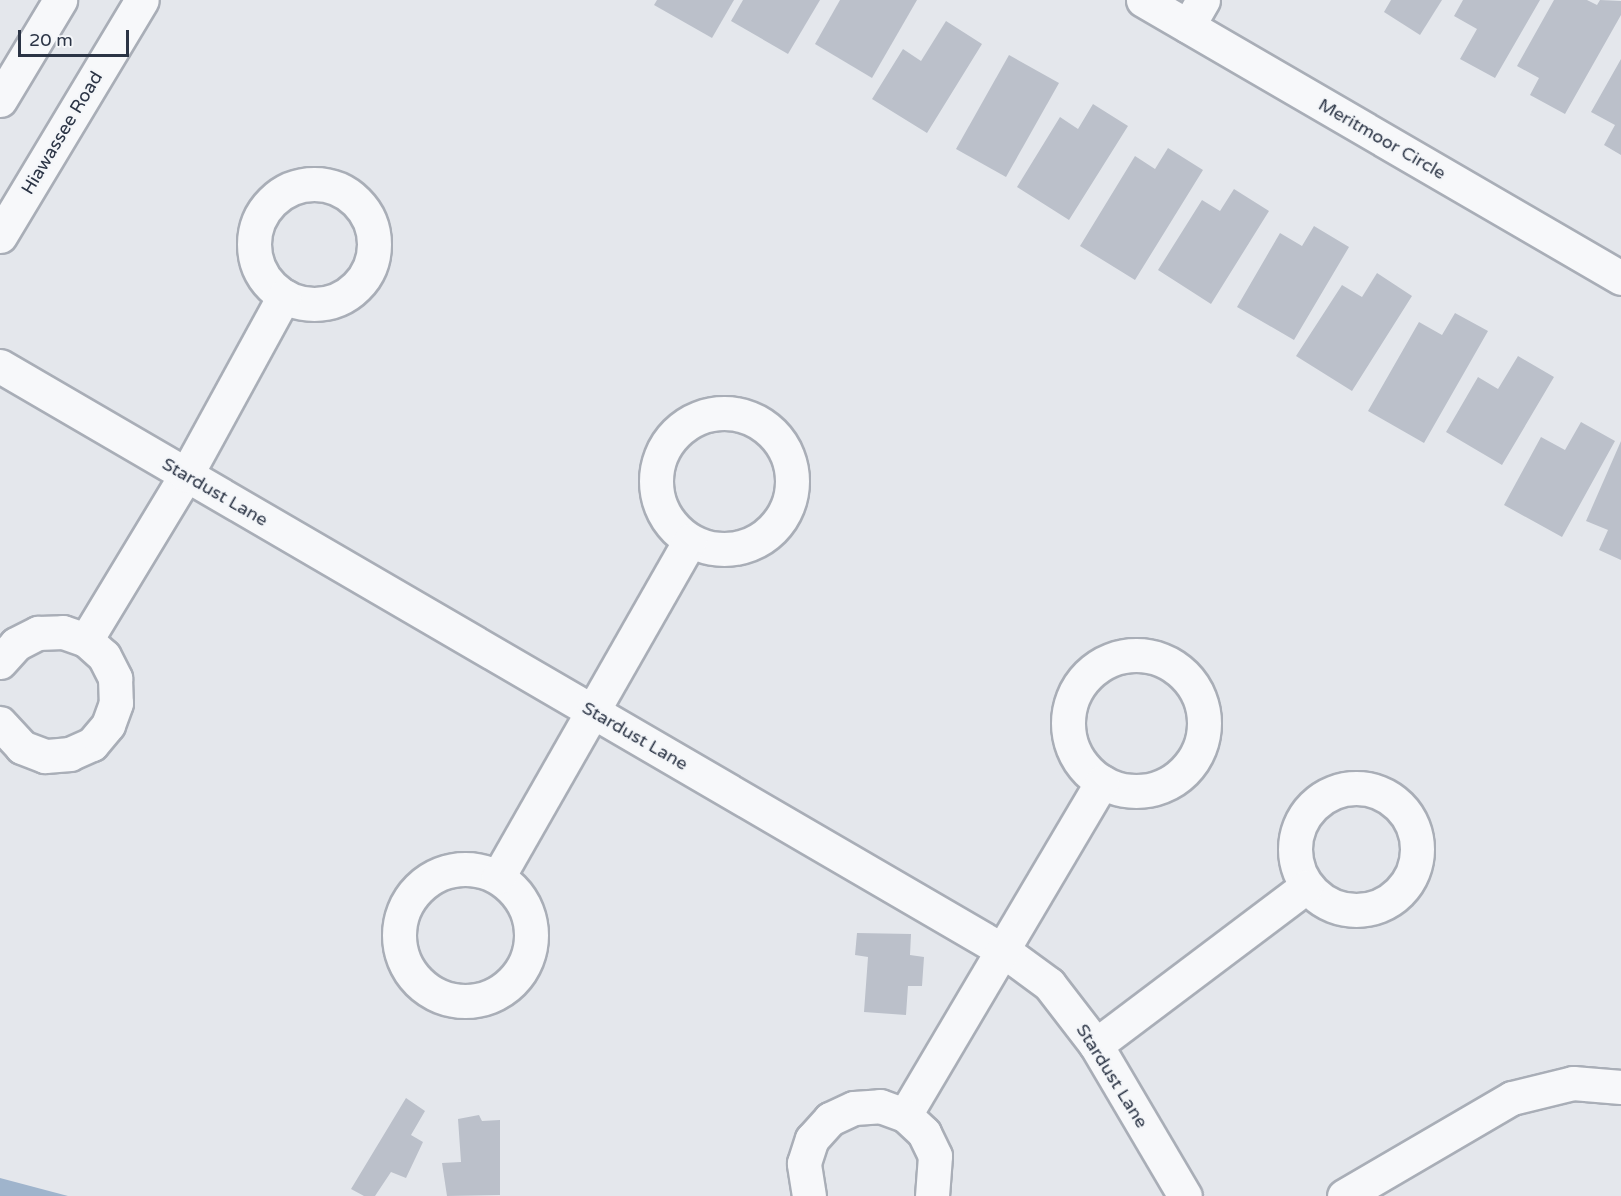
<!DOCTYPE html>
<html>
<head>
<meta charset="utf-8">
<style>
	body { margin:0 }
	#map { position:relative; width:1621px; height:1196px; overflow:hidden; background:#e4e7ec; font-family:"Varela Round",sans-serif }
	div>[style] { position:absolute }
	.water>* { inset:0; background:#9fb4cc }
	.building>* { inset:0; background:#bbc0ca }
	.roads { filter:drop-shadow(2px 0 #a9aeb7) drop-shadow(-2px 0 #a9aeb7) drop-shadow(0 2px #a9aeb7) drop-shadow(0 -2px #a9aeb7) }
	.minor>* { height:33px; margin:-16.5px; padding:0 16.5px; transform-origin:16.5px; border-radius:16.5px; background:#f7f8fa }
	.minor>.ring { margin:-16.5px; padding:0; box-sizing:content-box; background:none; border:33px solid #f7f8fa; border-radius:50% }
	span { translate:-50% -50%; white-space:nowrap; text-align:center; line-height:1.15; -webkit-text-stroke:4.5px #f4f6f9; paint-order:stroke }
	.street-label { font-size:18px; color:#2b3445 }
	.scale { position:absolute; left:18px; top:30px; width:111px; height:27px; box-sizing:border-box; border:3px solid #2b3445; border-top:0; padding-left:8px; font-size:18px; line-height:21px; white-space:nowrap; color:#2b3445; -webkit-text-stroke:4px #f4f6f9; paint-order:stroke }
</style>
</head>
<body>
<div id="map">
	<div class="water">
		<i style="clip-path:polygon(0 1178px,68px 1196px,0 1196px)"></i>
	</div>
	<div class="building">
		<i style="clip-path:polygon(657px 0,734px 0,712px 38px,654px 5px)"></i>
		<i style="clip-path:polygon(743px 0,820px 0,788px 54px,731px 21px)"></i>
		<i style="clip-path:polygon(840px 0,917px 0,872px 78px,815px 44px)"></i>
		<i style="clip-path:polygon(1391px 0,1442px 0,1420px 35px,1384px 12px)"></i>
		<i style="clip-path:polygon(1463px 0,1540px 0,1495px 78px,1460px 59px,1477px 29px,1454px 16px)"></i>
		<i style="clip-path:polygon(1554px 0,1587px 0,1597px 5px,1600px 0,1621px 1px,1621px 15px,1565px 114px,1530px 95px,1539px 78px,1517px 66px)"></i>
		<i style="clip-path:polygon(946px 21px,982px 44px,927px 133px,872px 99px,903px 49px,921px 61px)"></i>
		<i style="clip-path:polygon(1009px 55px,1059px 83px,1006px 177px,956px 149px)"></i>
		<i style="clip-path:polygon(1621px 59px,1621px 155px,1604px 145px,1615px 125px,1591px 112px)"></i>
		<i style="clip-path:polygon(1093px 104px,1128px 126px,1069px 220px,1017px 187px,1060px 117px,1078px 129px)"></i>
		<i style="clip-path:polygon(1168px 148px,1203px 170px,1135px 280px,1080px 246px,1135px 156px,1155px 169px)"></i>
		<i style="clip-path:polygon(1234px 189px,1269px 211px,1211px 304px,1158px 270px,1202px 200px,1220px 211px)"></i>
		<i style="clip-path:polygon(1314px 226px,1349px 247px,1294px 340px,1237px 307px,1280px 233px,1302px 246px)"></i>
		<i style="clip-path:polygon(1377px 273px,1412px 296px,1352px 391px,1296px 356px,1342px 285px,1362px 297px)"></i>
		<i style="clip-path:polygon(1455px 313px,1488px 331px,1424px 443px,1368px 411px,1419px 322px,1442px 335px)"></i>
		<i style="clip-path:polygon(1518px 356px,1554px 377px,1502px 465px,1446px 432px,1478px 377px,1498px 389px)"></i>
		<i style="clip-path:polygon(1581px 422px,1615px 441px,1562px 537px,1504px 505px,1541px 437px,1565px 450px)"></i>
		<i style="clip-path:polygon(1621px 441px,1621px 560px,1599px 550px,1608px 530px,1586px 521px)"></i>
		<i style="clip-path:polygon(857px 933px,911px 934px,910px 955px,924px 957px,922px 986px,908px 986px,906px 1015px,864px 1012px,868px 957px,855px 955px)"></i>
		<i style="clip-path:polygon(406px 1098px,425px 1111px,411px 1135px,423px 1142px,406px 1178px,391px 1172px,375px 1196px,364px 1196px,351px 1189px)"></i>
		<i style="clip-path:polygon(479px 1115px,482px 1121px,500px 1120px,500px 1195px,447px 1196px,442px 1163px,461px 1162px,458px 1119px)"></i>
	</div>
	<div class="roads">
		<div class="minor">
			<i style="left:1143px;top:0;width:553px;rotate:30.18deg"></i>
			<i style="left:1188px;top:26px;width:30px;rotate:-60deg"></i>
			<i style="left:0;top:100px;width:117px;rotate:-59deg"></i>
			<i class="ring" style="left:254px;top:184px;width:87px;height:87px"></i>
			<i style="left:0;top:236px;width:275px;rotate:-59deg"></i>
			<i style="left:0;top:366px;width:1162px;rotate:30.23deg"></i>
			<i style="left:1004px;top:951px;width:56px;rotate:36.3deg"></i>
			<i style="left:1049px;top:984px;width:77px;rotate:52.4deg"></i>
			<i style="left:1096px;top:1045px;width:175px;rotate:59.5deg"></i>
			<i class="ring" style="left:656px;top:413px;width:103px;height:103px"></i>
			<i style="left:86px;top:640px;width:193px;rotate:-58.8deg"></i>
			<i style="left:186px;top:475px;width:204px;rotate:-61.3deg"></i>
			<i class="ring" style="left:1068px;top:655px;width:103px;height:103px"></i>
			<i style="left:0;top:662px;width:24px;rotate:-48deg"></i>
			<i style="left:16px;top:644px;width:25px;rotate:-27deg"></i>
			<i style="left:38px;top:633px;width:25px;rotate:-2deg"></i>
			<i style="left:63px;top:632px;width:24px;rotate:19deg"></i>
			<i style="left:86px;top:640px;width:24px;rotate:42deg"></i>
			<i style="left:104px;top:656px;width:25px;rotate:63deg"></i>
			<i style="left:115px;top:678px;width:25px;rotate:88deg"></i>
			<i style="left:116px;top:703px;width:23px;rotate:110deg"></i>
			<i style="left:108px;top:725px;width:25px;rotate:130deg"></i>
			<i style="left:92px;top:744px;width:24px;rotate:156deg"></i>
			<i style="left:70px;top:754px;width:25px;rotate:175deg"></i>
			<i style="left:45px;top:756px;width:25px;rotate:-159deg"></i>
			<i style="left:22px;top:747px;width:33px;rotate:-133deg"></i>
			<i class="ring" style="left:1295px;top:788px;width:89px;height:89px"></i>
			<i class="ring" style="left:399px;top:869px;width:99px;height:99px"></i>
			<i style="left:498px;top:877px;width:387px;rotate:-60.3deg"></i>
			<i style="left:1096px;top:1045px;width:263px;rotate:-37deg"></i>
			<i style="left:905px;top:1115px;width:387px;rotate:-59.4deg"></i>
			<i style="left:809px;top:1196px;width:33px;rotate:-99deg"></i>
			<i style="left:804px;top:1163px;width:25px;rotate:-72deg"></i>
			<i style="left:812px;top:1139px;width:27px;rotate:-48deg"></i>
			<i style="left:830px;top:1119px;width:26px;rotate:-25deg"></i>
			<i style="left:854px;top:1108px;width:26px;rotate:-4deg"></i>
			<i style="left:880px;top:1106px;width:27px;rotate:20deg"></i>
			<i style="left:905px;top:1115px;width:26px;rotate:43deg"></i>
			<i style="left:924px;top:1133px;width:25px;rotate:64deg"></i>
			<i style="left:935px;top:1156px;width:40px;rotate:94.3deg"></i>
			<i style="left:1344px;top:1196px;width:194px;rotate:-30.3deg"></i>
			<i style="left:1512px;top:1098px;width:63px;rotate:-13.8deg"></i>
			<i style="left:1573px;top:1083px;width:48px;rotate:4.8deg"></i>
		</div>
	</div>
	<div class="street-label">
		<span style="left:62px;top:133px;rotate:-59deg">Hiawassee Road</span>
		<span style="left:1382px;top:139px;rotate:30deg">Meritmoor Circle</span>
		<span style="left:215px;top:492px;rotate:30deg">Stardust Lane</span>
		<span style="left:635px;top:736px;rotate:30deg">Stardust Lane</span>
		<span style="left:1112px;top:1076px;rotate:58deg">Stardust Lane</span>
	</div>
	<div class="scale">20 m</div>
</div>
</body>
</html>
